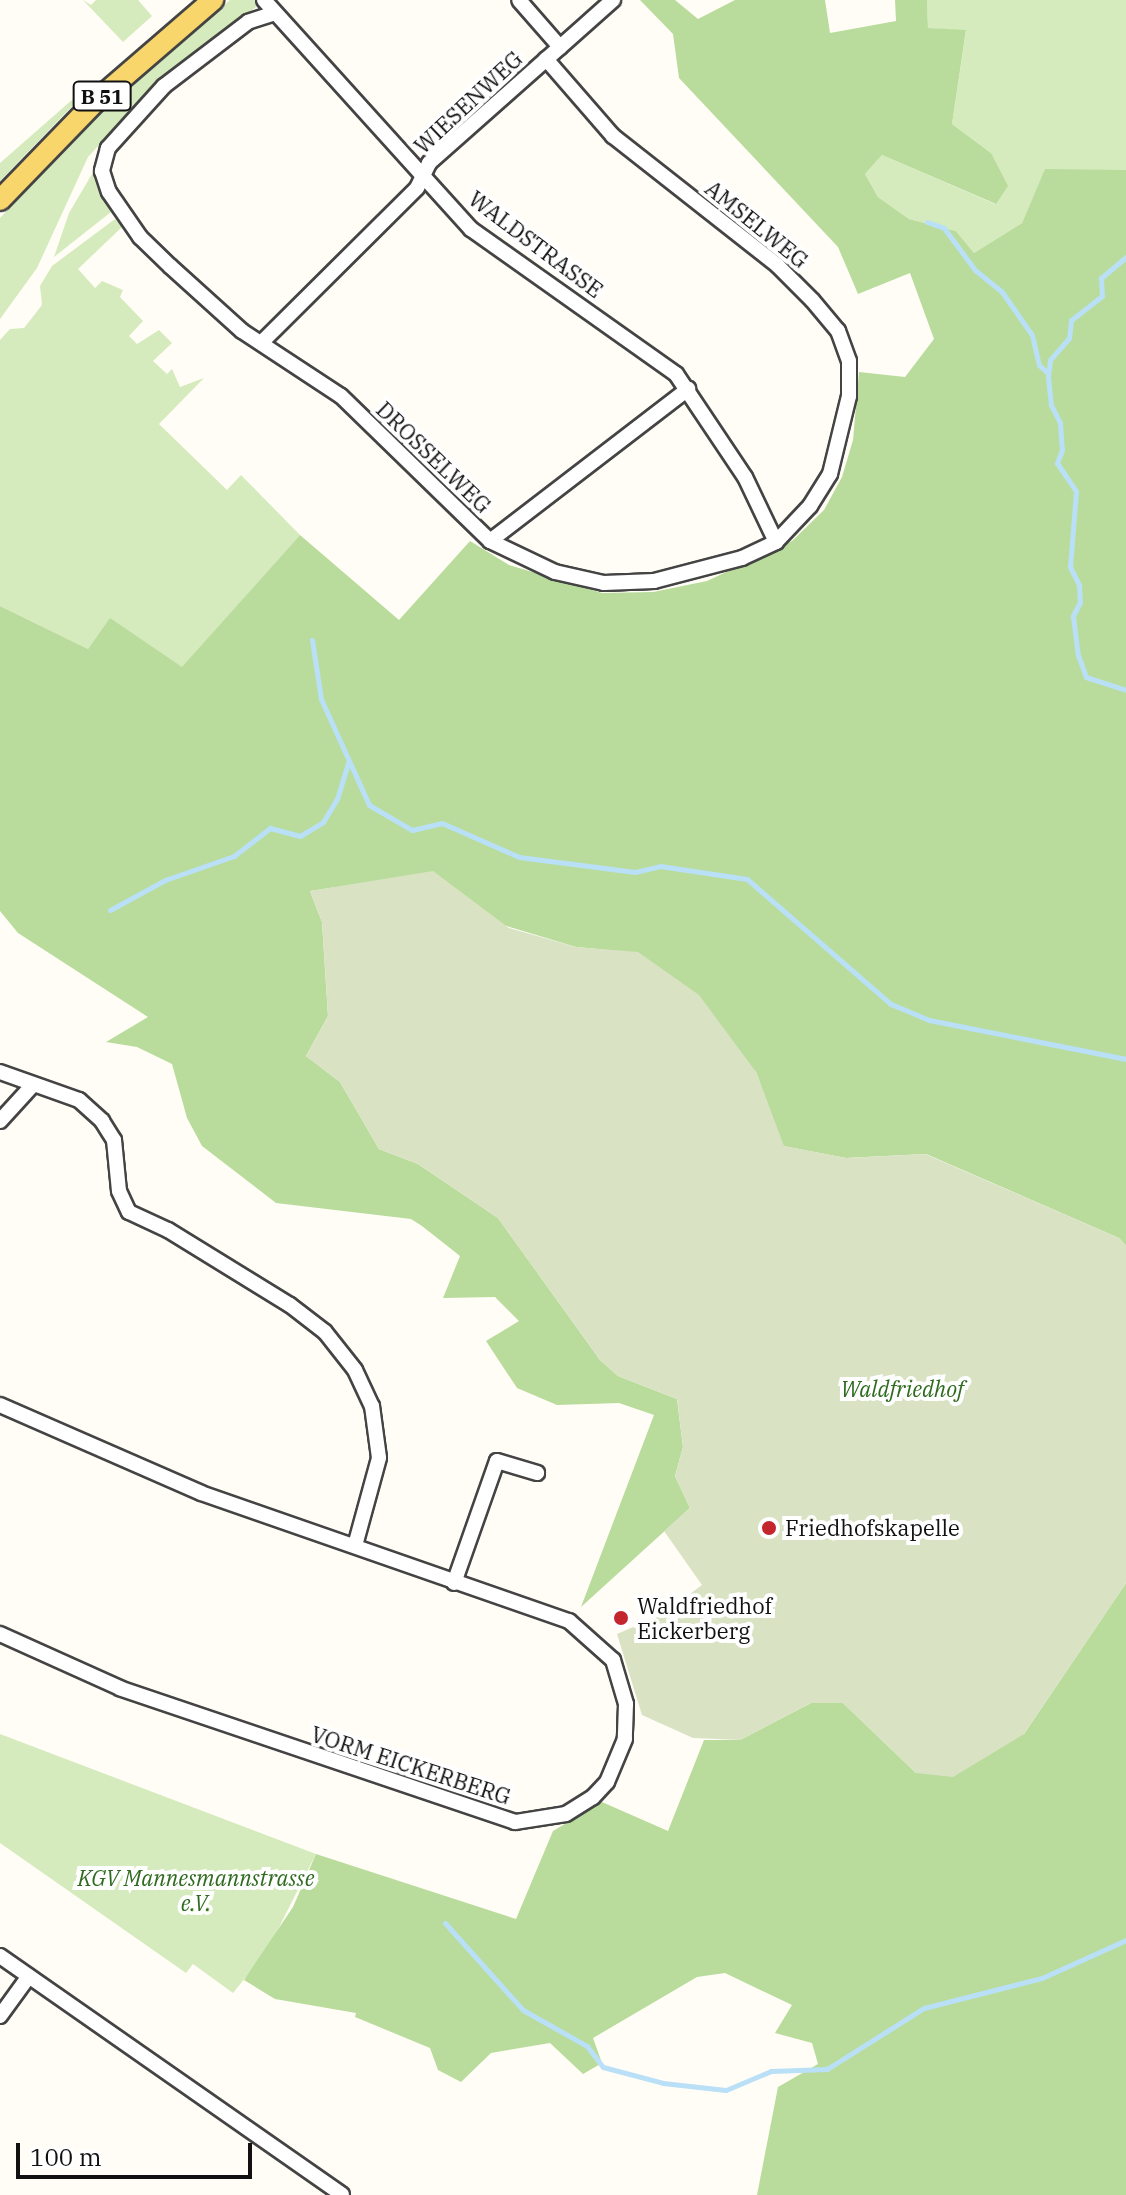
<!DOCTYPE html>
<html>
<head>
<meta charset="utf-8">
<style>
	body { margin:0 }
	#map { position:relative; width:1126px; height:2195px; overflow:hidden; background:#fffdf5; font-family:"IBM Plex Serif",serif }
	div>[style] { position:absolute }
	.green>* { inset:0; background:#d5ebbd }
	.forest>* { inset:0; background:#b9dc9c }
	.cemetery>* { inset:0; background:#d9e3c4 }
	.stream>* { height:5px; margin:-2.5px; padding:0 2.5px; transform-origin:2.5px; border-radius:2.5px; background:#b9e0f7 }
	.roads { filter:drop-shadow(2px 0 #444) drop-shadow(-2px 0 #444) drop-shadow(0 2px #444) drop-shadow(0 -2px #444) }
	.street>* { height:14px; margin:-7px; padding:0 7px; transform-origin:7px; border-radius:7px; background:#fff }
	.primary>* { height:20px; margin:-10px; padding:0 10px; transform-origin:10px; border-radius:10px; background:#f9d66b }
	.dots>* { width:22px; height:22px; translate:-50% -50%; box-sizing:border-box; border:4px solid #fff; border-radius:50% }
	span { translate:-50% -50%; white-space:nowrap; text-align:center; line-height:1.15; -webkit-text-stroke:8px #fff; paint-order:stroke }
	.shield-label span { padding:2px 6px; background:#fff; border:2px solid; border-radius:6px; -webkit-text-stroke-width:0 }
	.shield-label { font-size:20px; color:#111; font-weight:700 }
	.street-label { font-size:22px; color:#111 }
	.park-label { font-size:22px; color:#2f6b1f; font-style:italic }
	.poi-label { font-size:22px; color:#111 }
	.left { translate:0 -50%; text-align:left }
	.scale { position:absolute; left:16px; top:2143px; width:236px; height:36px; box-sizing:border-box; border:4px solid #111; border-top:0; padding-left:10px; font-size:24px; line-height:28px; white-space:nowrap; color:#111; -webkit-text-stroke:6px #fff; paint-order:stroke }
</style>
</head>
<body>
<div id="map">
	<div class="green">
		<i style="clip-path:polygon(83px 0,91px 5px,96px 0,138px 0,152px 16px,123px 42px)"></i>
		<i style="clip-path:polygon(230px 0,265px 0,153px 86px,88px 157px,37px 268px,0 319px,0 218px,83px 128px)"></i>
		<i style="clip-path:polygon(927px 0,1126px 0,1126px 170px,1045px 170px,1022px 223px,974px 253px,956px 231px,909px 219px,878px 197px,865px 174px,882px 155px,995px 204px,991px 153px,952px 124px,966px 31px,928px 28px)"></i>
		<i style="clip-path:polygon(73px 99px,77px 101px,0 181px,0 163px)"></i>
		<i style="clip-path:polygon(95px 169px,111px 212px,54px 257px,69px 213px)"></i>
		<i style="clip-path:polygon(115px 219px,122px 227px,78px 269px,95px 288px,102px 281px,123px 290px,120px 297px,143px 321px,129px 336px,137px 344px,159px 330px,172px 343px,153px 361px,167px 374px,172px 369px,180px 387px,204px 378px,159px 424px,227px 490px,241px 475px,300px 535px,182px 668px,110px 619px,88px 649px,0 606px,0 340px,10px 329px,24px 328px,42px 305px,40px 286px,52px 266px)"></i>
		<i style="clip-path:polygon(0 1734px,316px 1854px,267px 1951px,233px 1993px,193px 1964px,186px 1973px,0 1843px)"></i>
	</div>
	<div class="forest">
		<i style="clip-path:polygon(640px 0,675px 0,698px 19px,735px 0,825px 0,830px 33px,896px 21px,895px 0,927px 0,928px 28px,966px 30px,952px 124px,991px 153px,1008px 186px,996px 204px,882px 155px,865px 174px,878px 197px,909px 219px,956px 231px,974px 253px,1022px 223px,1045px 169px,1126px 170px,1126px 1246px,1119px 1238px,926px 1154px,846px 1158px,783px 1146px,756px 1072px,638px 953px,576px 947px,364px 883px,310px 891px,322px 922px,328px 1016px,306px 1056px,340px 1082px,379px 1149px,418px 1164px,498px 1218px,600px 1360px,618px 1376px,677px 1399px,683px 1447px,675px 1476px,690px 1508px,581px 1607px,654px 1415px,619px 1403px,557px 1405px,517px 1388px,486px 1341px,519px 1321px,495px 1297px,443px 1298px,460px 1256px,422px 1226px,411px 1219px,276px 1203px,202px 1146px,187px 1118px,172px 1064px,137px 1047px,106px 1042px,148px 1017px,18px 933px,0 911px,0 606px,88px 649px,110px 618px,182px 667px,300px 535px,399px 620px,470px 541px,509px 565px,602px 593px,653px 592px,707px 581px,792px 541px,824px 510px,842px 477px,853px 440px,859px 372px,905px 377px,934px 339px,910px 273px,858px 294px,838px 247px,679px 78px,673px 34px)"></i>
		<i style="clip-path:polygon(1126px 1583px,1126px 2195px,757px 2195px,778px 2087px,818px 2064px,812px 2043px,775px 2033px,792px 2005px,725px 1973px,697px 1977px,593px 2038px,602px 2063px,583px 2074px,550px 2043px,491px 2053px,461px 2082px,438px 2070px,430px 2048px,355px 2017px,356px 2013px,275px 1999px,244px 1980px,293px 1907px,316px 1854px,516px 1919px,553px 1831px,602px 1802px,668px 1831px,704px 1740px,740px 1740px,811px 1703px,843px 1703px,916px 1773px,1024px 1734px)"></i>
	</div>
	<div class="cemetery">
		<i style="clip-path:polygon(433px 871px,509px 928px,576px 947px,638px 952px,699px 995px,756px 1072px,784px 1146px,846px 1158px,925px 1154px,1119px 1238px,1126px 1246px,1126px 1583px,1024px 1734px,953px 1777px,916px 1773px,843px 1703px,811px 1703px,740px 1740px,693px 1738px,642px 1715px,617px 1634px,663px 1614px,702px 1585px,664px 1531px,690px 1508px,675px 1476px,683px 1447px,677px 1399px,618px 1376px,600px 1360px,498px 1218px,418px 1164px,379px 1149px,340px 1082px,306px 1056px,328px 1016px,322px 922px,310px 891px)"></i>
	</div>
	<div class="stream">
		<i style="left:927px;top:222px;width:18px;rotate:19deg"></i>
		<i style="left:944px;top:228px;width:52px;rotate:53.6deg"></i>
		<i style="left:975px;top:270px;width:35px;rotate:39deg"></i>
		<i style="left:1002px;top:292px;width:52px;rotate:55.1deg"></i>
		<i style="left:1032px;top:335px;width:31px;rotate:77deg"></i>
		<i style="left:1039px;top:365px;width:12px;rotate:42deg"></i>
		<i style="left:1126px;top:257px;width:33px;rotate:140deg"></i>
		<i style="left:1101px;top:278px;width:18px;rotate:87deg"></i>
		<i style="left:1102px;top:296px;width:39px;rotate:142deg"></i>
		<i style="left:1071px;top:320px;width:18px;rotate:96deg"></i>
		<i style="left:1069px;top:338px;width:29px;rotate:131deg"></i>
		<i style="left:1050px;top:360px;width:17px;rotate:97deg"></i>
		<i style="left:1048px;top:377px;width:28px;rotate:84deg"></i>
		<i style="left:1051px;top:405px;width:20px;rotate:63deg"></i>
		<i style="left:1060px;top:423px;width:27px;rotate:86deg"></i>
		<i style="left:1062px;top:450px;width:14px;rotate:111deg"></i>
		<i style="left:1057px;top:463px;width:34px;rotate:56deg"></i>
		<i style="left:1076px;top:491px;width:76px;rotate:94.5deg"></i>
		<i style="left:1070px;top:567px;width:20px;rotate:63deg"></i>
		<i style="left:1079px;top:585px;width:17px;rotate:87deg"></i>
		<i style="left:1080px;top:602px;width:16px;rotate:117deg"></i>
		<i style="left:1073px;top:616px;width:39px;rotate:83deg"></i>
		<i style="left:1078px;top:655px;width:23px;rotate:70deg"></i>
		<i style="left:1086px;top:677px;width:42px;rotate:18deg"></i>
		<i style="left:312px;top:640px;width:60px;rotate:81.3deg"></i>
		<i style="left:321px;top:699px;width:116px;rotate:65.6deg"></i>
		<i style="left:369px;top:805px;width:50px;rotate:30.2deg"></i>
		<i style="left:412px;top:830px;width:31px;rotate:-13deg"></i>
		<i style="left:442px;top:823px;width:84px;rotate:23.8deg"></i>
		<i style="left:519px;top:857px;width:117px;rotate:7.4deg"></i>
		<i style="left:635px;top:872px;width:26px;rotate:-13deg"></i>
		<i style="left:660px;top:866px;width:88px;rotate:8.5deg"></i>
		<i style="left:747px;top:879px;width:191px;rotate:41deg"></i>
		<i style="left:891px;top:1004px;width:41px;rotate:22.8deg"></i>
		<i style="left:929px;top:1020px;width:201px;rotate:11.2deg"></i>
		<i style="left:110px;top:910px;width:63px;rotate:-28.6deg"></i>
		<i style="left:165px;top:880px;width:73px;rotate:-19.2deg"></i>
		<i style="left:234px;top:856px;width:46px;rotate:-37.9deg"></i>
		<i style="left:270px;top:828px;width:31px;rotate:15deg"></i>
		<i style="left:300px;top:836px;width:27px;rotate:-31deg"></i>
		<i style="left:323px;top:822px;width:27px;rotate:-59deg"></i>
		<i style="left:337px;top:799px;width:38px;rotate:-73deg"></i>
		<i style="left:445px;top:1923px;width:117px;rotate:48.1deg"></i>
		<i style="left:523px;top:2010px;width:73px;rotate:29.4deg"></i>
		<i style="left:587px;top:2046px;width:26px;rotate:53deg"></i>
		<i style="left:603px;top:2067px;width:62px;rotate:14.9deg"></i>
		<i style="left:663px;top:2083px;width:63px;rotate:6.3deg"></i>
		<i style="left:726px;top:2090px;width:49px;rotate:-22.9deg"></i>
		<i style="left:771px;top:2071px;width:56px;rotate:-2deg"></i>
		<i style="left:827px;top:2069px;width:115px;rotate:-32.2deg"></i>
		<i style="left:924px;top:2008px;width:122px;rotate:-14.3deg"></i>
		<i style="left:1042px;top:1978px;width:92px;rotate:-24.3deg"></i>
	</div>
	<div class="roads">
		<div class="street">
			<i style="left:264px;top:0;width:309px;rotate:47.9deg"></i>
			<i style="left:471px;top:229px;width:251px;rotate:35.3deg"></i>
			<i style="left:676px;top:374px;width:124px;rotate:56.2deg"></i>
			<i style="left:745px;top:477px;width:72px;rotate:64.5deg"></i>
			<i style="left:275px;top:13px;width:28px;rotate:162deg"></i>
			<i style="left:248px;top:22px;width:106px;rotate:142.7deg"></i>
			<i style="left:164px;top:86px;width:84px;rotate:132.1deg"></i>
			<i style="left:108px;top:148px;width:24px;rotate:105deg"></i>
			<i style="left:102px;top:171px;width:22px;rotate:72deg"></i>
			<i style="left:109px;top:192px;width:55px;rotate:55.4deg"></i>
			<i style="left:140px;top:237px;width:42px;rotate:44deg"></i>
			<i style="left:170px;top:266px;width:97px;rotate:42.1deg"></i>
			<i style="left:242px;top:331px;width:118px;rotate:33.3deg"></i>
			<i style="left:341px;top:396px;width:208px;rotate:44.2deg"></i>
			<i style="left:490px;top:541px;width:250px;rotate:-37.5deg"></i>
			<i style="left:560px;top:47px;width:71px;rotate:-41.6deg"></i>
			<i style="left:262px;top:342px;width:218px;rotate:-44.8deg"></i>
			<i style="left:417px;top:188px;width:28px;rotate:-64deg"></i>
			<i style="left:429px;top:163px;width:175px;rotate:-41.5deg"></i>
			<i style="left:560px;top:47px;width:62px;rotate:-131.1deg"></i>
			<i style="left:490px;top:541px;width:72px;rotate:25.5deg"></i>
			<i style="left:555px;top:572px;width:50px;rotate:12.7deg"></i>
			<i style="left:604px;top:583px;width:50px;rotate:-2.3deg"></i>
			<i style="left:654px;top:581px;width:91px;rotate:-14.6deg"></i>
			<i style="left:742px;top:558px;width:38px;rotate:-25deg"></i>
			<i style="left:776px;top:542px;width:50px;rotate:-46.6deg"></i>
			<i style="left:810px;top:506px;width:38px;rotate:-58deg"></i>
			<i style="left:830px;top:474px;width:80px;rotate:-76.3deg"></i>
			<i style="left:849px;top:396px;width:35px;rotate:-90deg"></i>
			<i style="left:849px;top:361px;width:32px;rotate:-110deg"></i>
			<i style="left:838px;top:331px;width:40px;rotate:-130deg"></i>
			<i style="left:812px;top:300px;width:49px;rotate:-135deg"></i>
			<i style="left:777px;top:265px;width:209px;rotate:-141.8deg"></i>
			<i style="left:613px;top:136px;width:102px;rotate:-131deg"></i>
			<i style="left:0;top:1072px;width:84px;rotate:19.5deg"></i>
			<i style="left:79px;top:1100px;width:31px;rotate:42deg"></i>
			<i style="left:102px;top:1121px;width:22px;rotate:58deg"></i>
			<i style="left:114px;top:1140px;width:51px;rotate:84.4deg"></i>
			<i style="left:119px;top:1191px;width:23px;rotate:65deg"></i>
			<i style="left:129px;top:1212px;width:43px;rotate:24.8deg"></i>
			<i style="left:168px;top:1230px;width:143px;rotate:31.6deg"></i>
			<i style="left:290px;top:1305px;width:44px;rotate:37.6deg"></i>
			<i style="left:325px;top:1332px;width:48px;rotate:51.7deg"></i>
			<i style="left:355px;top:1370px;width:40px;rotate:65deg"></i>
			<i style="left:372px;top:1406px;width:52px;rotate:82.3deg"></i>
			<i style="left:379px;top:1458px;width:91px;rotate:105.3deg"></i>
			<i style="left:0;top:1121px;width:47px;rotate:-47.6deg"></i>
			<i style="left:0;top:1405px;width:219px;rotate:23.6deg"></i>
			<i style="left:201px;top:1493px;width:390px;rotate:19.2deg"></i>
			<i style="left:569px;top:1621px;width:59px;rotate:41.6deg"></i>
			<i style="left:613px;top:1660px;width:46px;rotate:73.5deg"></i>
			<i style="left:626px;top:1704px;width:35px;rotate:92deg"></i>
			<i style="left:625px;top:1739px;width:47px;rotate:112.7deg"></i>
			<i style="left:607px;top:1782px;width:21px;rotate:133deg"></i>
			<i style="left:593px;top:1797px;width:32px;rotate:148deg"></i>
			<i style="left:566px;top:1814px;width:52px;rotate:171.1deg"></i>
			<i style="left:515px;top:1822px;width:417px;rotate:-161.3deg"></i>
			<i style="left:120px;top:1688px;width:132px;rotate:-155.8deg"></i>
			<i style="left:454px;top:1583px;width:129px;rotate:-70.6deg"></i>
			<i style="left:497px;top:1461px;width:42px;rotate:16.7deg"></i>
			<i style="left:0;top:1956px;width:417px;rotate:34.9deg"></i>
			<i style="left:0;top:2016px;width:49px;rotate:-54.1deg"></i>
		</div>
		<div class="primary">
			<i style="left:0;top:200px;width:138px;rotate:-45.9deg"></i>
			<i style="left:96px;top:101px;width:155px;rotate:-40.8deg"></i>
		</div>
	</div>
	<div class="dots">
		<i style="left:769px;top:1528px;background:#c4262e"></i>
		<i style="left:621px;top:1618px;background:#c4262e"></i>
	</div>
	<div class="shield-label">
		<span style="left:102px;top:96px">B 51</span>
	</div>
	<div class="street-label">
		<span style="left:468px;top:102px;rotate:-43deg">WIESENWEG</span>
		<span style="left:757px;top:224px;rotate:39deg">AMSELWEG</span>
		<span style="left:536px;top:244px;rotate:37deg">WALDSTRASSE</span>
		<span style="left:434px;top:457px;rotate:44deg">DROSSELWEG</span>
		<span style="left:411px;top:1765px;rotate:18deg">VORM EICKERBERG</span>
	</div>
	<div class="park-label">
		<span style="left:902px;top:1389px">Waldfriedhof</span>
		<span style="left:196px;top:1890px">KGV Mannesmannstrasse<br>e.V.</span>
	</div>
	<div class="poi-label">
		<span class="left" style="left:785px;top:1528px">Friedhofskapelle</span>
		<span class="left" style="left:637px;top:1618px">Waldfriedhof<br>Eickerberg</span>
	</div>
	<div class="scale">100 m</div>
</div>
</body>
</html>
